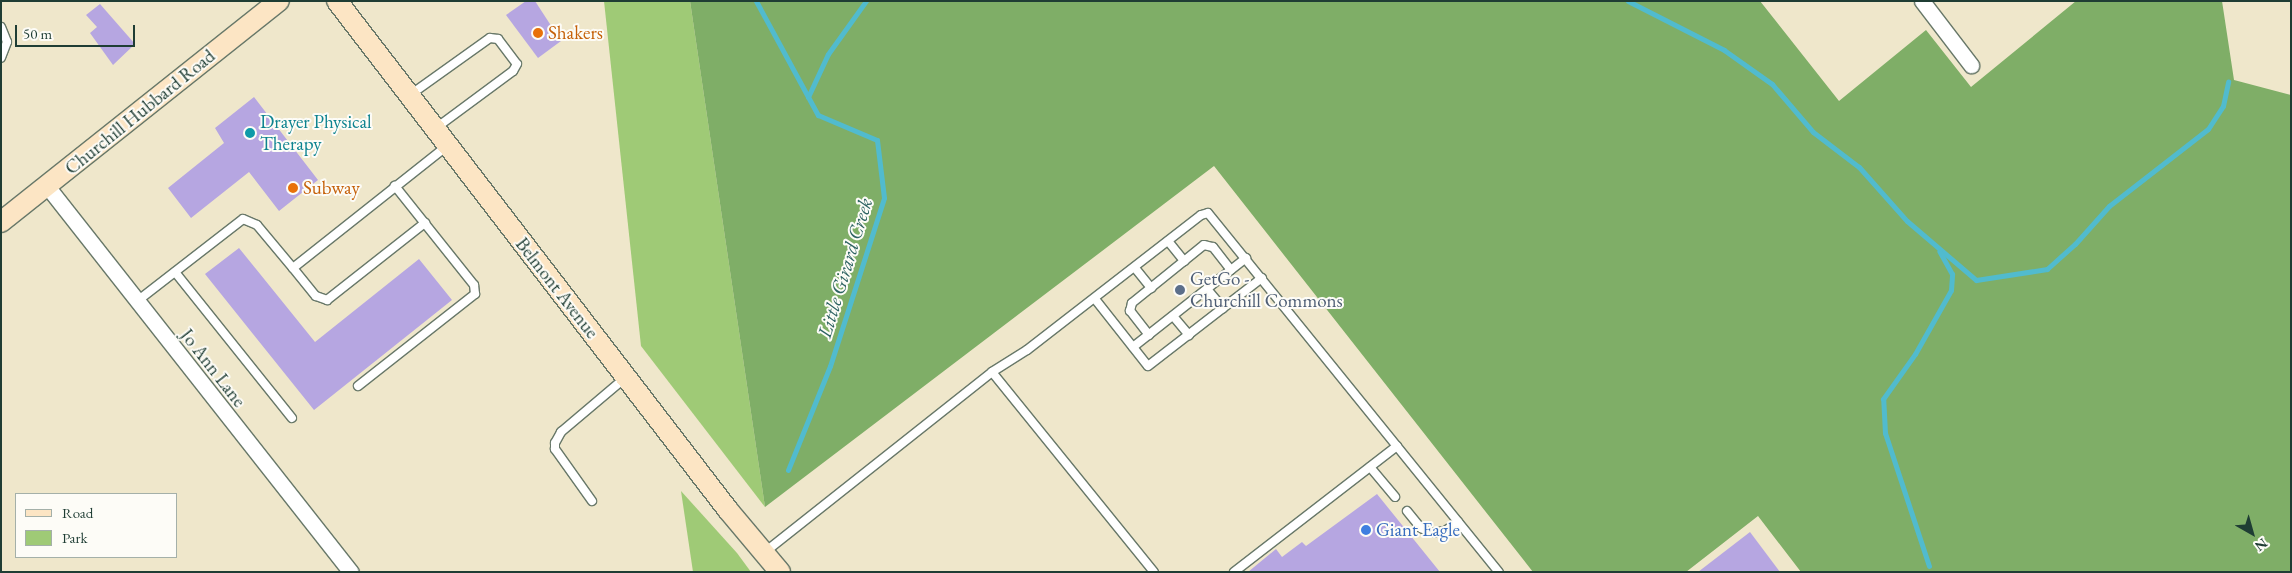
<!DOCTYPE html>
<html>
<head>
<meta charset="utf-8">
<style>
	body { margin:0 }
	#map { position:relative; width:2292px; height:573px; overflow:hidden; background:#efe7cb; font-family:"EB Garamond",serif }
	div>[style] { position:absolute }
	.green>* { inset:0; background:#9fca76 }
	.forest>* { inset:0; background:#7fae67 }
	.stream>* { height:5px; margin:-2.5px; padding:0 2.5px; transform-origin:2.5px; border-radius:2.5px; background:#51bbce }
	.building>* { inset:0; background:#b6a6e1 }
	.roads { filter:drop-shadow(1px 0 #687869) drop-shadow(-1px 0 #687869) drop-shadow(0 1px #687869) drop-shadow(0 -1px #687869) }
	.lane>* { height:8px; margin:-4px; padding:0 4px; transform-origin:4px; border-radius:4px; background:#fff }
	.street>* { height:15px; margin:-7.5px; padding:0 7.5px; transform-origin:7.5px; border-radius:7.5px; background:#fff }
	.secondary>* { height:20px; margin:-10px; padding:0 10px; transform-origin:10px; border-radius:10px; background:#fce5c4 }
	.dots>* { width:14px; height:14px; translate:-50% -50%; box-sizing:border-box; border:2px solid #fdfcf7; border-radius:50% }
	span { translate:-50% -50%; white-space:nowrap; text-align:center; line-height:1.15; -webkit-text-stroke:4px #fdfcf7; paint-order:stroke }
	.food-label { font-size:19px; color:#c56008 }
	.left { translate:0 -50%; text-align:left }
	.street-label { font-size:19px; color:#1f3d34 }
	.culture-label { font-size:19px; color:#0d838f }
	.service-label { font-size:19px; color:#4e5e75 }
	.shop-label { font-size:19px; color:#366cbe }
	.water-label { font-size:20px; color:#2e6362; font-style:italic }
	.frame { position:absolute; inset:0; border:2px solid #1f3d34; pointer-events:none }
	.legend { position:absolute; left:15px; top:493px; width:162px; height:65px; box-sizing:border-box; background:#fdfcf7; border:1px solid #a4b0a9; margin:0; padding:6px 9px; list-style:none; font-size:15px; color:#1f3d34 }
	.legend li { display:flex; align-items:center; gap:10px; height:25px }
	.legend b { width:25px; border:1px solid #a4b0a9 }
	.north { position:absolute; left:2227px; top:508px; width:50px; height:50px; -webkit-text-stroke:4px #fdfcf7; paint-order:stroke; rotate:142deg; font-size:14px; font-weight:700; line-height:20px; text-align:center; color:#1f3d34 }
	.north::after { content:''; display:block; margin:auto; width:18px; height:22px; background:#1f3d34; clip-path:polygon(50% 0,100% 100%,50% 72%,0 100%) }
	.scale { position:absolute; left:15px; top:25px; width:120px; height:22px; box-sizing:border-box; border:2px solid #1f3d34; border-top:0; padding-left:6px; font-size:15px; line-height:18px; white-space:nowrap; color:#1f3d34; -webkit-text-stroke:4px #fdfcf7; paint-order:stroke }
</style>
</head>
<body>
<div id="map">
	<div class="green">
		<i style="clip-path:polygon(604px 1px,690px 1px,765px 507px,641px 346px)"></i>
		<i style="clip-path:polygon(681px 491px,737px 553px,751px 572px,693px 572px)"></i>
	</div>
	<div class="forest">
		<i style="clip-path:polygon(690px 1px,1760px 1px,1839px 101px,1926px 30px,1971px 87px,2076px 1px,2222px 1px,2234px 80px,2291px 95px,2291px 572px,1801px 572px,1758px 516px,1686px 572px,1533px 572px,1214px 166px,765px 507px)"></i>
	</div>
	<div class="stream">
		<i style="left:756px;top:1px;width:130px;rotate:61.5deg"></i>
		<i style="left:818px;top:115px;width:64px;rotate:23deg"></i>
		<i style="left:877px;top:140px;width:58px;rotate:83.1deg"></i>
		<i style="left:884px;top:198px;width:176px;rotate:107.8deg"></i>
		<i style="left:830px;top:366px;width:112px;rotate:112deg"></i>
		<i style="left:1628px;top:1px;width:108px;rotate:27deg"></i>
		<i style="left:1724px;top:50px;width:59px;rotate:35.3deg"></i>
		<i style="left:1772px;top:84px;width:63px;rotate:49.5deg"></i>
		<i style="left:1813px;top:132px;width:58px;rotate:37.3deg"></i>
		<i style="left:1859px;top:167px;width:72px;rotate:48.4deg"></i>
		<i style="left:1907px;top:221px;width:91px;rotate:40.5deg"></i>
		<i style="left:1976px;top:280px;width:72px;rotate:-8.8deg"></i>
		<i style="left:2047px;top:269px;width:38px;rotate:-42deg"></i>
		<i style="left:2075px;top:244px;width:51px;rotate:-48.2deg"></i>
		<i style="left:2109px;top:206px;width:125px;rotate:-37.9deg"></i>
		<i style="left:2208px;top:129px;width:27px;rotate:-57deg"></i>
		<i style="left:2223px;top:106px;width:25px;rotate:-78deg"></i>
		<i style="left:808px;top:97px;width:47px;rotate:-65.1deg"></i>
		<i style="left:828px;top:54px;width:65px;rotate:-54.4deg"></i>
		<i style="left:1929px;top:566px;width:140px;rotate:-108.3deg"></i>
		<i style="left:1885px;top:433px;width:34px;rotate:-93deg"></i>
		<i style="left:1883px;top:399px;width:55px;rotate:-54.6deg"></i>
		<i style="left:1915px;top:354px;width:73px;rotate:-60.6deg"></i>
		<i style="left:1951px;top:290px;width:16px;rotate:-86deg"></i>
		<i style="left:1952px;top:274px;width:26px;rotate:-119deg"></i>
	</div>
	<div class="building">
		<i style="clip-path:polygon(526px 1px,535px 1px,561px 41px,538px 58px,506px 15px)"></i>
		<i style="clip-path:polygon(100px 4px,135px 44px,113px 65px,90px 33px,97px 27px,86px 15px)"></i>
		<i style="clip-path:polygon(254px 97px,318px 180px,279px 211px,249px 172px,191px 218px,168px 188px,224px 143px,215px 128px)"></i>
		<i style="clip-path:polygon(239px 248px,315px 342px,419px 259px,452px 300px,314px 410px,205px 274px)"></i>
		<i style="clip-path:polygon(1377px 494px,1440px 572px,1248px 572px,1276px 549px,1282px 557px,1302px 542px,1306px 546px)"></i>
		<i style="clip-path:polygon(1750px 532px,1780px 572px,1698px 572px)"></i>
	</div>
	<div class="roads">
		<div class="lane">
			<i style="left:1px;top:27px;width:16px;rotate:68deg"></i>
			<i style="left:7px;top:42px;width:17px;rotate:111deg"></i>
			<i style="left:410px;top:95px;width:98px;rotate:-35.5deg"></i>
			<i style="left:490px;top:38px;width:8px;rotate:7deg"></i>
			<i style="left:498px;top:39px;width:31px;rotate:53deg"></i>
			<i style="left:517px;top:64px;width:8px;rotate:120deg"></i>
			<i style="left:513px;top:71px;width:96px;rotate:143.5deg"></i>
			<i style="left:1168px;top:241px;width:26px;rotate:51deg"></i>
			<i style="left:293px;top:268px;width:36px;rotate:51deg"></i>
			<i style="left:316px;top:296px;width:12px;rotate:20deg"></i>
			<i style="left:327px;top:300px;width:125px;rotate:-38.2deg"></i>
			<i style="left:1135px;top:268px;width:26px;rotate:51deg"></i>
			<i style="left:175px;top:272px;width:187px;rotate:51.3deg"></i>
			<i style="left:1207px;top:289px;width:25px;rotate:50deg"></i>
			<i style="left:1095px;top:299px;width:85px;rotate:51.7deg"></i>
			<i style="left:1148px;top:366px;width:144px;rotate:-37.7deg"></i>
			<i style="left:136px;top:302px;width:135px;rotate:-37.8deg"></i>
			<i style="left:243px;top:219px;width:15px;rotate:23deg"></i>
			<i style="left:257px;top:225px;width:56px;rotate:50.1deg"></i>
			<i style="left:293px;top:268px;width:196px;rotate:-38.4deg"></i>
			<i style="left:1173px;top:316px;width:25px;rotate:50deg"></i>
			<i style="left:1149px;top:335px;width:31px;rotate:-128deg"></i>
			<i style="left:1130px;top:311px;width:8px;rotate:-76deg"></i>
			<i style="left:1132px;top:303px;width:92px;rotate:-38.9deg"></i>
			<i style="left:1204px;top:245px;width:9px;rotate:13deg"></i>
			<i style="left:1213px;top:247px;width:29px;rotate:52deg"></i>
			<i style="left:1133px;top:347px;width:144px;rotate:-38.2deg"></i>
			<i style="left:992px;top:372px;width:257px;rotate:51deg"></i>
			<i style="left:358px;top:386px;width:149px;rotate:-38.2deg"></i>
			<i style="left:475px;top:294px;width:9px;rotate:-96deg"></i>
			<i style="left:474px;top:285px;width:127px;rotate:-128.6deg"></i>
			<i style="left:1370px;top:467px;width:39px;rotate:50deg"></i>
			<i style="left:592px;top:501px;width:64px;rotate:-125.4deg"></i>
			<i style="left:555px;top:449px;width:6px;rotate:-90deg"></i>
			<i style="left:555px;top:443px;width:13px;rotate:-61deg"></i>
			<i style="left:561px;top:432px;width:85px;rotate:-40.2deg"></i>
			<i style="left:1407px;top:511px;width:22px;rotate:51deg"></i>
			<i style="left:1421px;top:528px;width:12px;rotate:24deg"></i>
			<i style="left:1432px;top:533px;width:13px;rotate:-9deg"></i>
			<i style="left:1445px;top:531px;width:16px;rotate:-35deg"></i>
			<i style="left:765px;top:552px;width:290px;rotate:-38.4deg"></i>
			<i style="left:992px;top:372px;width:41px;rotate:-32.2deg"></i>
			<i style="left:1027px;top:350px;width:220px;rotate:-37.8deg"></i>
			<i style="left:1201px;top:215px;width:7px;rotate:-16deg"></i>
			<i style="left:1208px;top:213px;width:462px;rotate:51deg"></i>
			<i style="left:1234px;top:572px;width:206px;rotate:-37.7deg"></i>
		</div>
		<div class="street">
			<i style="left:1922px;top:1px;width:81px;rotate:52.6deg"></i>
			<i style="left:47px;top:186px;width:491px;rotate:51.8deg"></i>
		</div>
		<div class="secondary">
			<i style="left:337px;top:1px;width:642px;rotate:52.47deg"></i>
			<i style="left:728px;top:510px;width:81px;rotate:50deg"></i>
			<i style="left:1px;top:222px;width:355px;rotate:-38.5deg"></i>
		</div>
	</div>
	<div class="dots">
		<i style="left:538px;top:33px;background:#e8710a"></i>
		<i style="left:250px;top:133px;background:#0f9aa8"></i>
		<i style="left:293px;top:188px;background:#e8710a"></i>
		<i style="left:1180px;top:290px;background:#5c6f8a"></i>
		<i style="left:1366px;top:530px;background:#3f7fe0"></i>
	</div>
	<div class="food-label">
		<span class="left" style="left:548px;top:33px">Shakers</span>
		<span class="left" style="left:303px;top:188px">Subway</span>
	</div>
	<div class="street-label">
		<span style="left:140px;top:112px;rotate:-39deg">Churchill Hubbard Road</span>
		<span style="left:557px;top:288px;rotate:52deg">Belmont Avenue</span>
		<span style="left:213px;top:368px;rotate:52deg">Jo Ann Lane</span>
	</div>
	<div class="culture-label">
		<span class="left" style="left:260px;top:133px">Drayer Physical<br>Therapy</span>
	</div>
	<div class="service-label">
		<span class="left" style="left:1190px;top:290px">GetGo -<br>Churchill Commons</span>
	</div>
	<div class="shop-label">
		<span class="left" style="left:1376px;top:530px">Giant Eagle</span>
	</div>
	<div class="water-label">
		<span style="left:845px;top:268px;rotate:-73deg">Little Girard Creek</span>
	</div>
	<div class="frame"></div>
	<ul class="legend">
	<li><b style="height:6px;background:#fce5c4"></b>Road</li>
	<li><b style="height:14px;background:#9fca76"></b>Park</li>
	</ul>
	<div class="north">N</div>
	<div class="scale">50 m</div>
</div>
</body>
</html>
